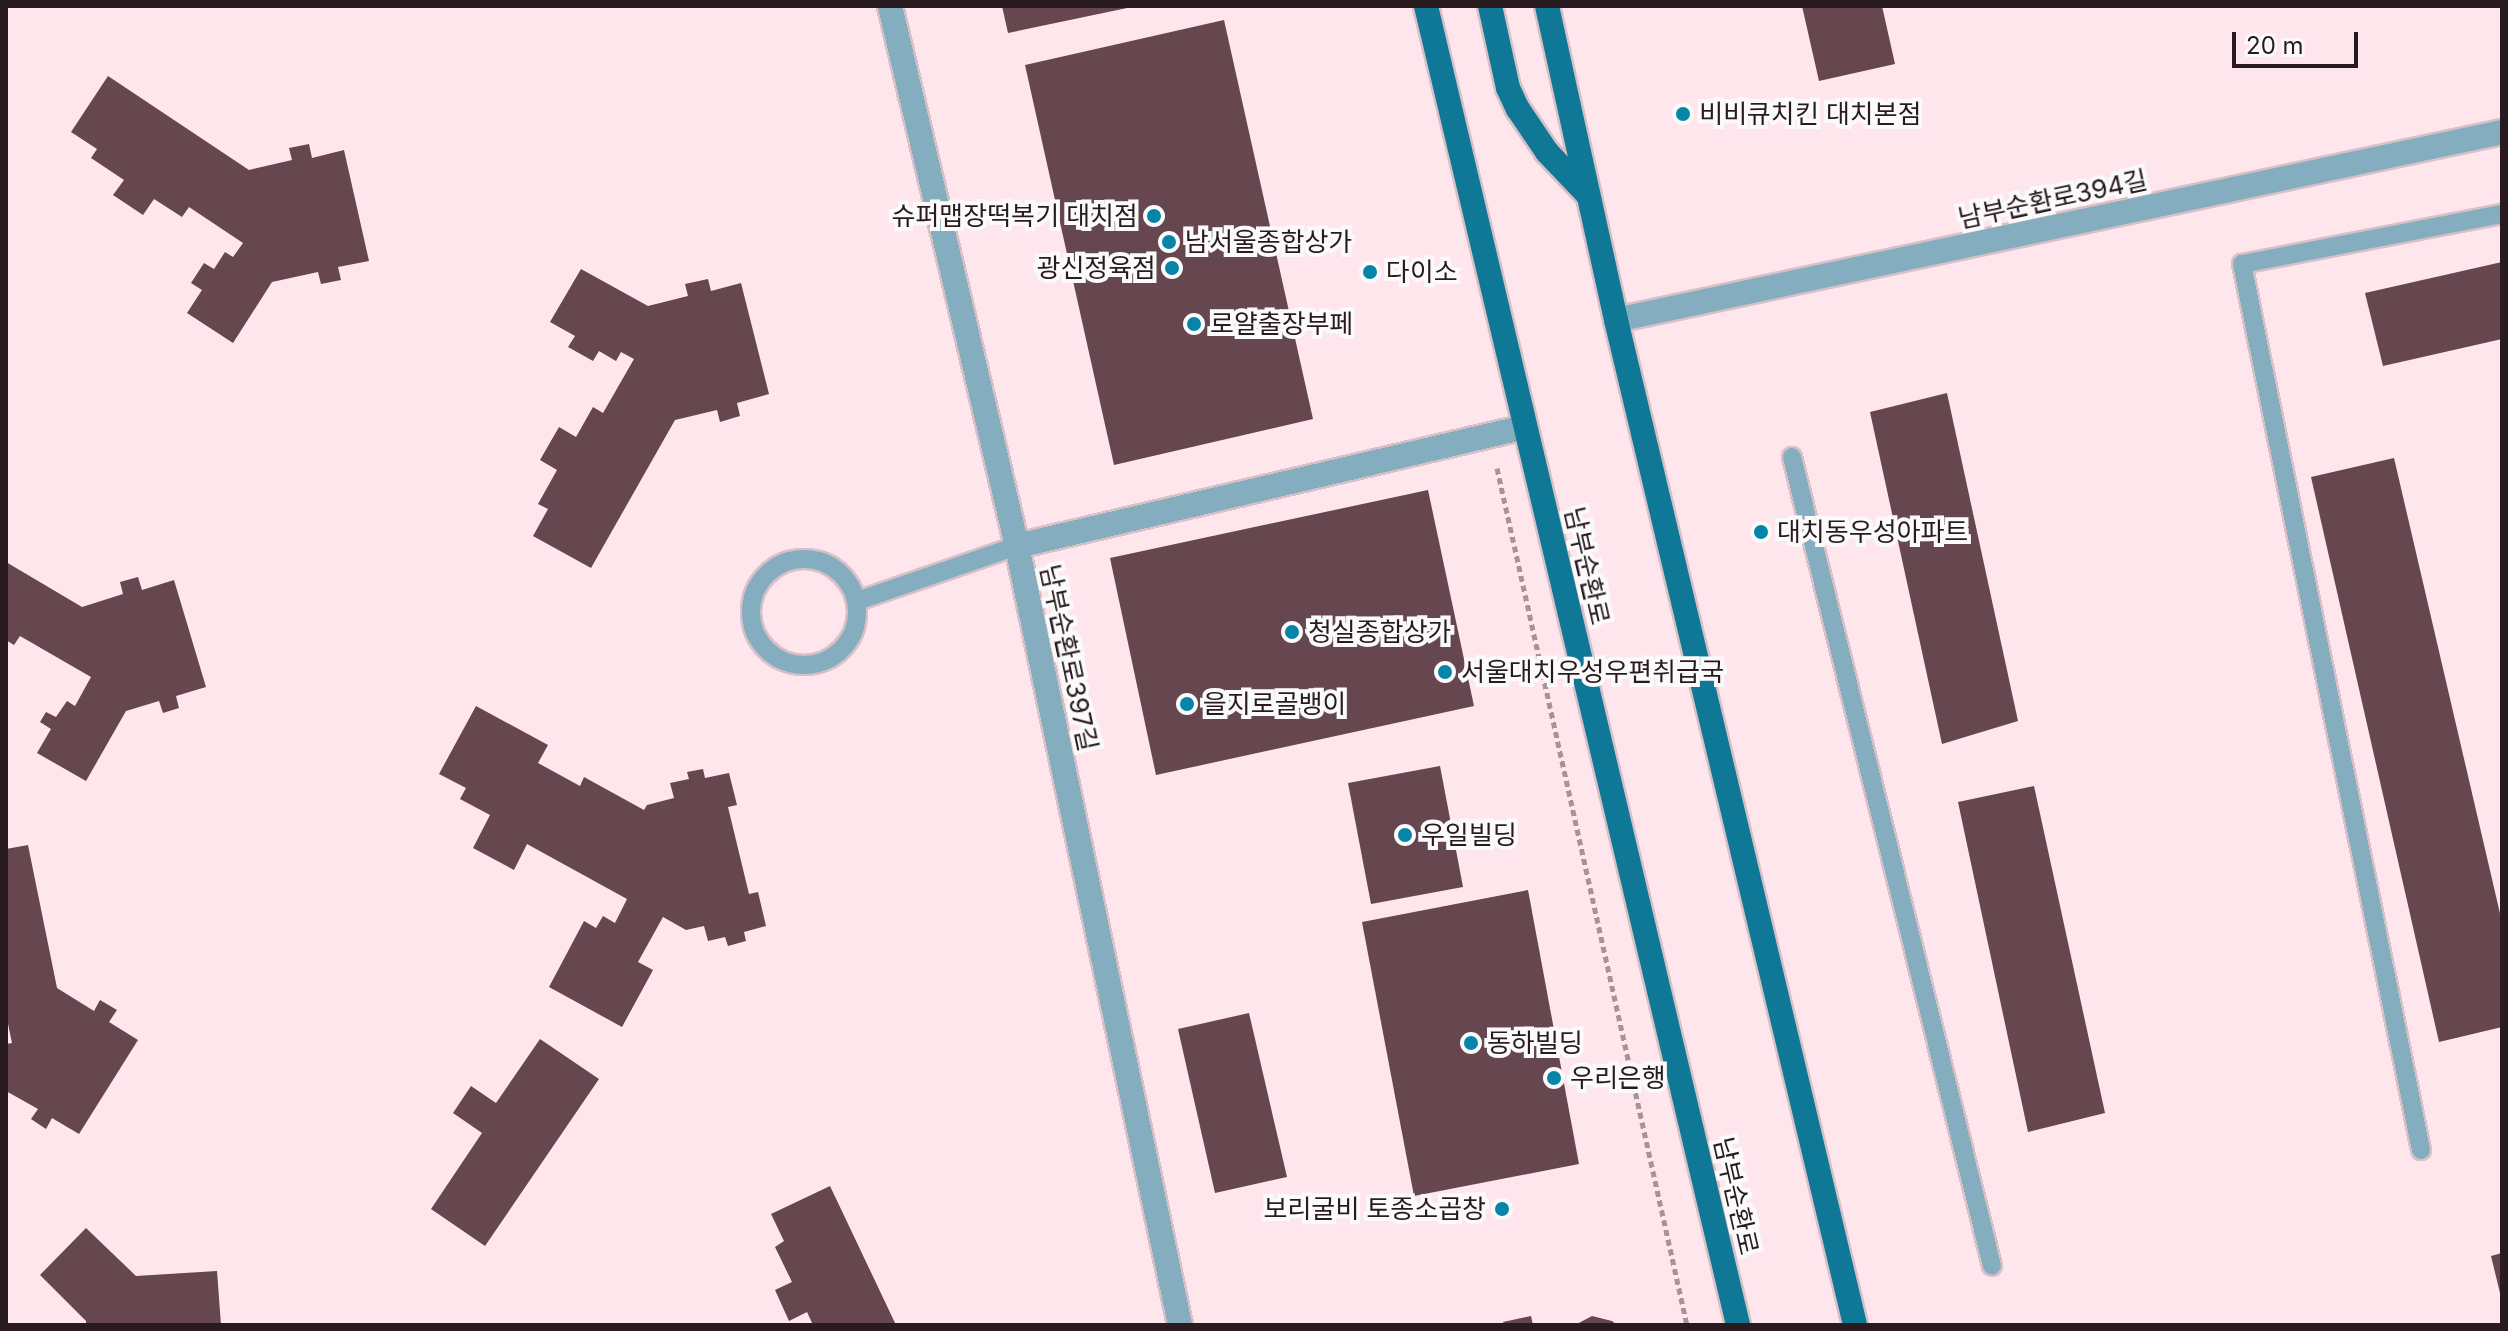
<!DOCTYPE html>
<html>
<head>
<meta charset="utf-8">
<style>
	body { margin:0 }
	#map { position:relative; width:2508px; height:1331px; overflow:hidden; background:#fee6ec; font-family:Inter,"Noto Sans KR",sans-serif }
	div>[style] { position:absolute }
	.building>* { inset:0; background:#66464f }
	.path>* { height:5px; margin-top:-2.5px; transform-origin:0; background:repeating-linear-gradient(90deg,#a69297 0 6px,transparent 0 10px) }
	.roads { filter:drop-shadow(2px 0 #d7c1c7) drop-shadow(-2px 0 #d7c1c7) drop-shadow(0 2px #d7c1c7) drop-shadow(0 -2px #d7c1c7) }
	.lane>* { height:18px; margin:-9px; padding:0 9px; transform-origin:9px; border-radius:9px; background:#84aec0 }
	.lane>.ring { margin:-9px; padding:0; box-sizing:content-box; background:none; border:18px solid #84aec0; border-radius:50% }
	.street>* { height:24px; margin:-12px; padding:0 12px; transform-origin:12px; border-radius:12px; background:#84aec0 }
	.primary>* { height:24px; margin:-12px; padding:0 12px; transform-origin:12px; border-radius:12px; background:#0f7897 }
	.dots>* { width:22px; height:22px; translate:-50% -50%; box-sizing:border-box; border:4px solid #fafafa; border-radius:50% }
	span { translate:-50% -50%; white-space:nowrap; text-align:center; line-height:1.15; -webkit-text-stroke:8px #fafafa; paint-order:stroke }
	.poi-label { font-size:26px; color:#281a1e }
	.left { translate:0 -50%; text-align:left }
	.right { translate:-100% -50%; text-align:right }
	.street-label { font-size:26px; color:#281a1e }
	.frame { position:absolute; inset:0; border:8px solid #281a1e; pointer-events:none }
	.scale { position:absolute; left:2232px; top:32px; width:126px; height:36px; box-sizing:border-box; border:4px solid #281a1e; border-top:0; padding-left:10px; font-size:24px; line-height:28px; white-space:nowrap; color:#281a1e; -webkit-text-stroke:6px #fafafa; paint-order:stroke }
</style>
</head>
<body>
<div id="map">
	<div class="building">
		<i style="clip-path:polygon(1002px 6px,1132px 6px,1132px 7px,1008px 33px)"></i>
		<i style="clip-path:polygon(1802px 6px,1882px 6px,1895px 64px,1819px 81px)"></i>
		<i style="clip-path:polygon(1224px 20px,1313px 419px,1114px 465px,1025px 65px)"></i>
		<i style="clip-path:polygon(108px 76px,249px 170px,292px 160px,289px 148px,309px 144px,312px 158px,344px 150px,369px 261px,338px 267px,341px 280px,321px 284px,318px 272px,272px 282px,233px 343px,187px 313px,202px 290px,191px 283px,204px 263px,214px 269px,225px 252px,233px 257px,243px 243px,189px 207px,182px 217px,154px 199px,143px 215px,113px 195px,124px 180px,91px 158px,97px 149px,71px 132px)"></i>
		<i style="clip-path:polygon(2502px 262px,2502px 339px,2383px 366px,2365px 293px)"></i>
		<i style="clip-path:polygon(581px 269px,648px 306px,688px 296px,685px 284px,708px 279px,711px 291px,741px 283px,769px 394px,737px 403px,740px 416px,720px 422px,717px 410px,675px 420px,591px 568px,533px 536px,548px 509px,538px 504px,557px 470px,540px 460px,559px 427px,576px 437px,593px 407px,603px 413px,634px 359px,621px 352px,616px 361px,599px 351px,593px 361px,568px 347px,575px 336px,550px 322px)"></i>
		<i style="clip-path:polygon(1947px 393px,2018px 721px,1942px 744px,1870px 412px)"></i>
		<i style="clip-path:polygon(2394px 458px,2502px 922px,2502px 1027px,2439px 1042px,2311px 477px)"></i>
		<i style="clip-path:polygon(1428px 490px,1474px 706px,1156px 775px,1110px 558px)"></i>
		<i style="clip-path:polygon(6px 562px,82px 607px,123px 594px,120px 582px,138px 577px,142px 590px,174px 580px,206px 687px,176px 696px,179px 708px,163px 713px,159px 701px,126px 711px,86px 781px,37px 753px,51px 729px,40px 722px,46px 712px,56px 717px,67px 701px,75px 706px,91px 677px,20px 636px,14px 645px,6px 640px)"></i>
		<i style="clip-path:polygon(476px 706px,548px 745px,538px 763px,580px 786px,584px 777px,644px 810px,647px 805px,674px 798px,670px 783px,689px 779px,687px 772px,703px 769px,705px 778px,729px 773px,737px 805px,728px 807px,749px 894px,758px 892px,766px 926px,744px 932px,746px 941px,728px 946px,725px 937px,708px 941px,704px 926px,686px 930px,663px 917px,638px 962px,653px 970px,622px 1027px,549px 987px,584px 921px,596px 928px,603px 916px,615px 923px,627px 899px,527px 844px,514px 870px,473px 848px,490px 815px,460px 799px,466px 788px,439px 774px)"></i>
		<i style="clip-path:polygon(1440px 766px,1463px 887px,1371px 904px,1348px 783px)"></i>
		<i style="clip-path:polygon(2034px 786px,2105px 1113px,2028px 1132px,1958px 802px)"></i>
		<i style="clip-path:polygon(28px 845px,57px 988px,94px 1011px,100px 1000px,117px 1010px,109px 1022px,138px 1040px,79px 1134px,52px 1118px,46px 1129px,31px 1119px,38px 1109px,6px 1091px,6px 1044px,12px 1043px,6px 1014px,6px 849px)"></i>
		<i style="clip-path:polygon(1528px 890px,1579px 1164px,1414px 1196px,1362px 922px)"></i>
		<i style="clip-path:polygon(1249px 1013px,1287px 1177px,1215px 1193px,1178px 1029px)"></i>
		<i style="clip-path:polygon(540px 1039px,599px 1079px,485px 1246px,431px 1209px,482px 1133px,453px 1113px,471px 1086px,496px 1103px)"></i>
		<i style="clip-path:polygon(830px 1186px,896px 1325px,813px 1325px,807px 1312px,789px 1321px,775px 1290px,792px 1282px,775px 1247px,784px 1241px,771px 1214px)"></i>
		<i style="clip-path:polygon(86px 1228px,136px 1276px,217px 1271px,221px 1325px,86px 1325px,86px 1321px,40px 1275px)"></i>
		<i style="clip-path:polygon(2502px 1253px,2502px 1297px,2501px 1297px,2491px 1256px)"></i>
		<i style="clip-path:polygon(1531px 1316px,1533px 1325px,1504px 1325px,1503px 1322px)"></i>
		<i style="clip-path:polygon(1592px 1316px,1612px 1321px,1617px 1325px,1575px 1325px)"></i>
	</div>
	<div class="path">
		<i style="left:1497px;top:468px;width:878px;rotate:77.5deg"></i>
	</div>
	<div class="roads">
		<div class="lane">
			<i style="left:1792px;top:457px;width:833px;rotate:76.11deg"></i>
			<i class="ring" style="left:751px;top:559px;width:88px;height:88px"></i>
			<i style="left:857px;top:601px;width:169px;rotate:-19deg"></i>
			<i style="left:2421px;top:1150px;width:904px;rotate:-101.42deg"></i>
			<i style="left:2242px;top:264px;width:265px;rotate:-10.9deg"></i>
		</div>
		<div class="street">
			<i style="left:890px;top:6px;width:555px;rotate:76.77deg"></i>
			<i style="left:1017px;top:546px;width:796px;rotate:78.18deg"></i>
			<i style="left:1616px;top:320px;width:906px;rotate:-11.98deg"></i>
			<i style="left:1017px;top:546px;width:522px;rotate:-13.18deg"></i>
		</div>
		<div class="primary">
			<i style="left:1426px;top:6px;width:1355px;rotate:76.69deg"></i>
			<i style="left:1490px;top:6px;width:84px;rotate:77.6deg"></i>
			<i style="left:1508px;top:88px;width:23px;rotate:65deg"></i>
			<i style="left:1518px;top:109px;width:52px;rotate:56deg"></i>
			<i style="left:1547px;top:152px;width:58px;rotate:46.4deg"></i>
			<i style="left:1547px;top:6px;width:321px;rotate:77.6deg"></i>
			<i style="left:1616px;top:320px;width:1033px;rotate:76.62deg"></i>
		</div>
	</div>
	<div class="dots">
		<i style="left:1683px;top:114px;background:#0685a9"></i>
		<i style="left:1154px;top:216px;background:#0685a9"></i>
		<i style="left:1169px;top:242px;background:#0685a9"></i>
		<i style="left:1172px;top:268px;background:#0685a9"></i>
		<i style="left:1370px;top:272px;background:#0685a9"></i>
		<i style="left:1194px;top:324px;background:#0685a9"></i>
		<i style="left:1761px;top:532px;background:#0685a9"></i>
		<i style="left:1292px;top:632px;background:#0685a9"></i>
		<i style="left:1445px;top:672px;background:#0685a9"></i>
		<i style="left:1187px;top:704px;background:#0685a9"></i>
		<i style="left:1405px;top:835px;background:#0685a9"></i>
		<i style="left:1471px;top:1043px;background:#0685a9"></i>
		<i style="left:1554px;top:1078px;background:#0685a9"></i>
		<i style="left:1502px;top:1209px;background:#0685a9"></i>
	</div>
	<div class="poi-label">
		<span class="left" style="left:1699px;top:114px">비비큐치킨 대치본점</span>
		<span class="right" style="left:1138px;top:216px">슈퍼맵장떡복기 대치점</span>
		<span class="left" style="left:1185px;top:242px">남서울종합상가</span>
		<span class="right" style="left:1156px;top:268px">광신정육점</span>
		<span class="left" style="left:1386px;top:272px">다이소</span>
		<span class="left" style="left:1210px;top:324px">로얄출장부페</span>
		<span class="left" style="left:1777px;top:532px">대치동우성아파트</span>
		<span class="left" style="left:1308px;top:632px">청실종합상가</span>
		<span class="left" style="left:1461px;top:672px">서울대치우성우편취급국</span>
		<span class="left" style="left:1203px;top:704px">을지로골뱅이</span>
		<span class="left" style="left:1421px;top:835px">우일빌딩</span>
		<span class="left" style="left:1487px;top:1043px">동하빌딩</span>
		<span class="left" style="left:1570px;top:1078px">우리은행</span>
		<span class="right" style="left:1486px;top:1209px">보리굴비 토종소곱창</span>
	</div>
	<div class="street-label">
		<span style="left:2053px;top:199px;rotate:-12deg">남부순환로394길</span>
		<span style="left:1587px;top:566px;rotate:77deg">남부순환로</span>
		<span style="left:1069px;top:658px;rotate:78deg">남부순환로397길</span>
		<span style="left:1736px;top:1196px;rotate:77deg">남부순환로</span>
	</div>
	<div class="frame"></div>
	<div class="scale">20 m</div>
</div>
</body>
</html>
